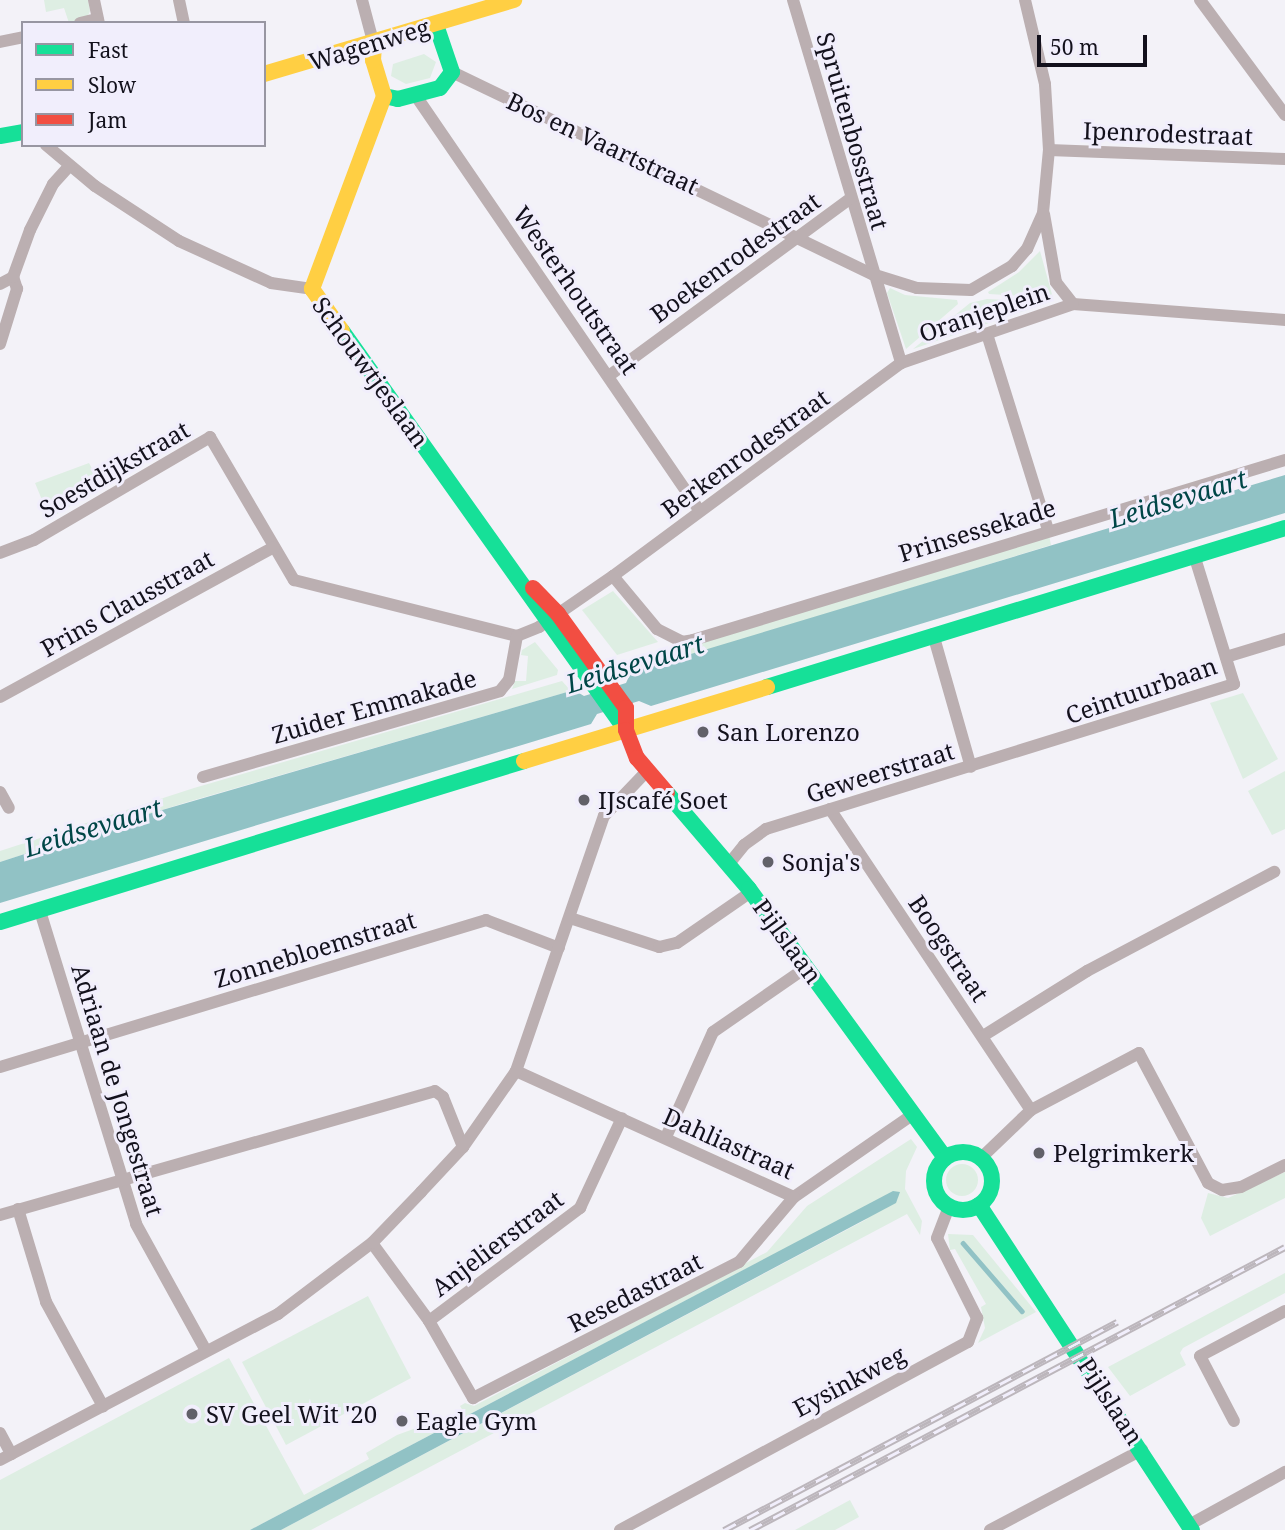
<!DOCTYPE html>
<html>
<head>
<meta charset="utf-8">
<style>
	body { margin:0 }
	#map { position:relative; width:1285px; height:1530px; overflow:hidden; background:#f3f2f8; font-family:"Noto Serif",serif }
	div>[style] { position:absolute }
	.green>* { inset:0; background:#deeee3 }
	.round { border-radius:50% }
	.water>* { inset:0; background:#91c2c5 }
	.stream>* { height:4.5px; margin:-2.25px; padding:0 2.25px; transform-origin:2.25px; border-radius:2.25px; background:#91c2c5 }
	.street>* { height:12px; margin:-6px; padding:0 6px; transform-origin:6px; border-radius:6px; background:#bbafb1 }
	.fast>* { height:16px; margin:-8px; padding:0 8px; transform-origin:8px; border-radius:8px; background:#16e098 }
	.fast>.ring { margin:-8px; padding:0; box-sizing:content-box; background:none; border:16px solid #16e098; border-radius:50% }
	.slow>* { height:16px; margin:-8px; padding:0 8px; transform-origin:8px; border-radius:8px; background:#ffcf43 }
	.jam>* { height:16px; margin:-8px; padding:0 8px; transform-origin:8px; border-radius:8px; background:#f24e42 }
	.rail>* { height:7px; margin-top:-3.5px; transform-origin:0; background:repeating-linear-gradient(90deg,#f1eefc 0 13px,#bcb6bc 0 26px); box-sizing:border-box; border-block:2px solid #bcb6bc }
	.dots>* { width:19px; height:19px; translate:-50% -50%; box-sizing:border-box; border:4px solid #f1eefc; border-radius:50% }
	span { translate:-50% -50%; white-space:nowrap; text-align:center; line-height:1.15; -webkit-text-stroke:6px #f1eefc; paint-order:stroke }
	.street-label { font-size:24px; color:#13111c }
	.poi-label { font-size:24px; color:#13111c }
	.left { translate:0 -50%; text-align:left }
	.water-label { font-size:26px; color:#004647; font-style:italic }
	.legend { position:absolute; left:21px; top:21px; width:245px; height:126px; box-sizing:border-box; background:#f1eefc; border:2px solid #9896a2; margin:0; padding:9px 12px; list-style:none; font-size:21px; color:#13111c }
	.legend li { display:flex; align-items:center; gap:14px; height:35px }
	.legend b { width:35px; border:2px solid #9896a2 }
	.scale { position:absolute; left:1037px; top:35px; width:110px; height:32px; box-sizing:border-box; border:4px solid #13111c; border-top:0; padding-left:9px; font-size:21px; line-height:24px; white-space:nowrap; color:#13111c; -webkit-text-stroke:5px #f1eefc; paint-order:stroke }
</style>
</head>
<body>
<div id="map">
	<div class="green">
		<i style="clip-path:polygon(44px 0,88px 0,90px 11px,87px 18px,69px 23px,64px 8px,46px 12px)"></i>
		<i style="clip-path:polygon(424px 54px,436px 62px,430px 78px,406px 84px,391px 76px,393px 64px)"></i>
		<i style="clip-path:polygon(1040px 251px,1053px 298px,989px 294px,988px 292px,1019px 272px)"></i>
		<i style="clip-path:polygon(890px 288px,905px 295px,957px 300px,958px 304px,906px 349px,887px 293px)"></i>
		<i style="clip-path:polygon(987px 299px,1050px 302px,913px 349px,970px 303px)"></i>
		<i style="clip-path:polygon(89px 463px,102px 487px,57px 514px,53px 509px,47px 512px,35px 483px)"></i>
		<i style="clip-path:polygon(1048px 530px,1051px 545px,726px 645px,631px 672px,629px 667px,693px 640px)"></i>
		<i style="clip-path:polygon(613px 591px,658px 642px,617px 655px,582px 610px)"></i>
		<i style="clip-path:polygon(535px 642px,558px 670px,557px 675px,512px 689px,515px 681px,526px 681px,528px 656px,521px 655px,522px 650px)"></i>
		<i style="clip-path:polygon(562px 681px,571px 691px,184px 803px,0 862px,0 851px,194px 788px)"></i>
		<i style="clip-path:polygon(1243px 693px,1278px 759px,1243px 779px,1210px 703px)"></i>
		<i style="clip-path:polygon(1285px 771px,1285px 829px,1272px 835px,1248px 791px)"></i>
		<i style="clip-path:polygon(911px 1139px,917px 1147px,906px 1171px,905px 1189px,922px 1221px,920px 1235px,907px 1214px,311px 1530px,281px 1530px,869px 1218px,757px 1263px,250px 1530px,0 1530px,0 1480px,229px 1358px,304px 1495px,369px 1459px,366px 1453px,397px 1435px,463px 1411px,460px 1406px,465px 1403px,474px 1406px,767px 1252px,807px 1206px)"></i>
		<i class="round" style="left:946px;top:1164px;width:32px;height:32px"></i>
		<i style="clip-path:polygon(1285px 1172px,1285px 1198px,1210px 1236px,1201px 1218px,1208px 1193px,1228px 1198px)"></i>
		<i style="clip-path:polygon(948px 1234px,973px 1235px,1036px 1312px,978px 1343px,985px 1328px,981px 1307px,986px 1304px,955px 1249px,950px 1250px)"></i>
		<i style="clip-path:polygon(1285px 1273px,1285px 1293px,1183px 1348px,1180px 1353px,1186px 1365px,1130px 1396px,1108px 1367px)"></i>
		<i style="clip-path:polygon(368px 1296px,411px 1378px,286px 1445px,242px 1362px)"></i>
		<i style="clip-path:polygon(850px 1500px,859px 1517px,835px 1530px,795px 1530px)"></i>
	</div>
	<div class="water">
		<i style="clip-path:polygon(1285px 475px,1285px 513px,651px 706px,639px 701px,597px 714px,591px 724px,0 903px,0 862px,145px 815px,574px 690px,584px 696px,626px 683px,631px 672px)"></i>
		<i style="clip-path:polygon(893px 1191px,900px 1192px,896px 1203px,281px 1530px,250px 1530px)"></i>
	</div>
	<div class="stream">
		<i style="left:963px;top:1243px;width:90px;rotate:49.1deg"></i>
	</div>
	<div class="street">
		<i style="left:94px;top:0;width:24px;rotate:78deg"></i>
		<i style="left:179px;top:0;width:24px;rotate:78deg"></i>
		<i style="left:362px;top:0;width:47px;rotate:75.1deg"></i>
		<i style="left:793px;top:0;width:379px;rotate:73.4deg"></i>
		<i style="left:1200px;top:0;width:143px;rotate:53.5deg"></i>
		<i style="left:80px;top:23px;width:18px;rotate:-13deg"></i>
		<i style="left:0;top:42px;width:24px;rotate:-12deg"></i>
		<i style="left:452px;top:72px;width:466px;rotate:25.7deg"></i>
		<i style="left:872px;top:274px;width:47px;rotate:17.3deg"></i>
		<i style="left:917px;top:288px;width:54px;rotate:2.1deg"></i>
		<i style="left:971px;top:290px;width:48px;rotate:-30.3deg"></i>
		<i style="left:1012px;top:266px;width:23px;rotate:-49deg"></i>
		<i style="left:1027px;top:249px;width:39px;rotate:-66deg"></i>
		<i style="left:1043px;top:213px;width:63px;rotate:-84.6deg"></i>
		<i style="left:1049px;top:150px;width:66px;rotate:-93.5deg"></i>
		<i style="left:1045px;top:84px;width:86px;rotate:-103.4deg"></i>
		<i style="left:416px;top:96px;width:501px;rotate:55.64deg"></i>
		<i style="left:46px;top:145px;width:64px;rotate:39.9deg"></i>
		<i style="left:95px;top:186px;width:100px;rotate:33.2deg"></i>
		<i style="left:179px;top:241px;width:101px;rotate:24.5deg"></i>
		<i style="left:271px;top:283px;width:41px;rotate:8.3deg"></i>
		<i style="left:1049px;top:150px;width:236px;rotate:2.2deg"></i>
		<i style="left:0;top:284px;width:15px;rotate:-28deg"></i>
		<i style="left:1073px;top:304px;width:213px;rotate:4.3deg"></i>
		<i style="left:987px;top:334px;width:205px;rotate:72.7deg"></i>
		<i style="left:0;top:344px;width:58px;rotate:-72.8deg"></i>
		<i style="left:17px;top:289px;width:13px;rotate:-108deg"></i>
		<i style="left:13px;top:277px;width:50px;rotate:-70.1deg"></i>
		<i style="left:30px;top:230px;width:51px;rotate:-63.4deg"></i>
		<i style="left:53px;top:184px;width:24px;rotate:-48deg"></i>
		<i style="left:610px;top:375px;width:299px;rotate:-36.3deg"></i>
		<i style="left:0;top:553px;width:36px;rotate:-21deg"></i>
		<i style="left:34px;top:540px;width:204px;rotate:-30.3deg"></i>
		<i style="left:210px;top:437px;width:166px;rotate:59.6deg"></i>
		<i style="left:294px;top:580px;width:230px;rotate:14.1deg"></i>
		<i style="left:613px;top:576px;width:69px;rotate:50.3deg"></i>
		<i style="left:657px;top:629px;width:28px;rotate:27deg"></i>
		<i style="left:682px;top:642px;width:11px;rotate:-10deg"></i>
		<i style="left:693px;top:640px;width:619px;rotate:-16.91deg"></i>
		<i style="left:933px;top:634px;width:138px;rotate:74.1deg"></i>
		<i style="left:517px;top:636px;width:24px;rotate:-22deg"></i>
		<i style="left:539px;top:627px;width:90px;rotate:-34.6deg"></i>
		<i style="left:613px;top:576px;width:358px;rotate:-36.5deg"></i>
		<i style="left:901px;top:363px;width:182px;rotate:-18.9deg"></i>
		<i style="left:1073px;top:304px;width:28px;rotate:-128deg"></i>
		<i style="left:1056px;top:282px;width:69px;rotate:-100deg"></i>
		<i style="left:1226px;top:657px;width:62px;rotate:-17deg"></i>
		<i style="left:0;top:697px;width:312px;rotate:-28.7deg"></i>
		<i style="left:203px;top:777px;width:309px;rotate:-16.1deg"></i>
		<i style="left:500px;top:691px;width:14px;rotate:-51deg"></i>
		<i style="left:509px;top:680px;width:45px;rotate:-79.7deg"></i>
		<i style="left:0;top:792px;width:18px;rotate:61deg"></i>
		<i style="left:830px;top:809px;width:362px;rotate:56.3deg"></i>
		<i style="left:728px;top:865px;width:26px;rotate:-51deg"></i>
		<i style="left:744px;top:845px;width:27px;rotate:-36deg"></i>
		<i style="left:766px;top:829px;width:490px;rotate:-17.2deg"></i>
		<i style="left:1234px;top:684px;width:135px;rotate:-107.2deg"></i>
		<i style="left:40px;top:911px;width:327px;rotate:72.9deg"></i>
		<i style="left:136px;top:1224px;width:145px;rotate:61.1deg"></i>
		<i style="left:570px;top:918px;width:94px;rotate:18deg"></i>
		<i style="left:659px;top:947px;width:18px;rotate:-13deg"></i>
		<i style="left:677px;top:943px;width:90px;rotate:-34.6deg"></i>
		<i style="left:983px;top:1036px;width:123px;rotate:-32deg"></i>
		<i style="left:1087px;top:971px;width:212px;rotate:-27.9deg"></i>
		<i style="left:0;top:1067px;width:508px;rotate:-16.83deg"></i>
		<i style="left:486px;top:920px;width:78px;rotate:21deg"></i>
		<i style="left:516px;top:1071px;width:305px;rotate:24.4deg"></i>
		<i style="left:794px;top:1197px;width:144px;rotate:-34.8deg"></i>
		<i style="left:666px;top:1137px;width:115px;rotate:-65.9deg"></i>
		<i style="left:713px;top:1032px;width:114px;rotate:-34.7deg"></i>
		<i style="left:981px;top:1158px;width:69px;rotate:-43.8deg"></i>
		<i style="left:1031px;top:1110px;width:122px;rotate:-27.8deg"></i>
		<i style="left:1139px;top:1053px;width:147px;rotate:62deg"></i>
		<i style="left:1208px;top:1183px;width:16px;rotate:27deg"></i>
		<i style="left:1222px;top:1190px;width:19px;rotate:-9deg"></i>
		<i style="left:1241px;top:1187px;width:49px;rotate:-26.6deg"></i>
		<i style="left:18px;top:1209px;width:97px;rotate:73.2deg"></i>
		<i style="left:46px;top:1302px;width:119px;rotate:61.3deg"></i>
		<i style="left:0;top:1215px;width:452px;rotate:-15.9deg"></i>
		<i style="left:435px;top:1091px;width:10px;rotate:37deg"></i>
		<i style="left:443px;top:1097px;width:54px;rotate:68.2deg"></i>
		<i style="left:372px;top:1243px;width:97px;rotate:53.8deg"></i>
		<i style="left:429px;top:1321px;width:89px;rotate:60.3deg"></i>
		<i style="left:473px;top:1398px;width:299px;rotate:-27.1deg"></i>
		<i style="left:739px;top:1262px;width:85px;rotate:-49.8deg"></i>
		<i style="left:429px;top:1321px;width:189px;rotate:-36.8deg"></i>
		<i style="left:580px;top:1208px;width:99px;rotate:-65deg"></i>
		<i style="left:1234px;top:1421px;width:73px;rotate:-117.6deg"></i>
		<i style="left:1200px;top:1356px;width:96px;rotate:-27.9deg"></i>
		<i style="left:0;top:1433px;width:24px;rotate:62deg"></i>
		<i style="left:0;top:1460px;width:314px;rotate:-27.7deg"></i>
		<i style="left:278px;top:1314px;width:118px;rotate:-37.1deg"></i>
		<i style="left:372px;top:1243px;width:71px;rotate:-46.1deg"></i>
		<i style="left:421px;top:1192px;width:62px;rotate:-47deg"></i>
		<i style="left:463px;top:1147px;width:93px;rotate:-55.1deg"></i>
		<i style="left:516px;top:1071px;width:270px;rotate:-71deg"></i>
		<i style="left:604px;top:816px;width:62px;rotate:-46.3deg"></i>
		<i style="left:1189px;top:1525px;width:110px;rotate:-28.9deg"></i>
		<i style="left:620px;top:1530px;width:396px;rotate:-28.4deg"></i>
		<i style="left:968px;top:1342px;width:26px;rotate:-69deg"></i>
		<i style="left:977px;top:1318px;width:89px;rotate:-116.6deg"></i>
		<i style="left:937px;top:1238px;width:33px;rotate:-69deg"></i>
		<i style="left:990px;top:1530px;width:172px;rotate:-27.8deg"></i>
	</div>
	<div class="fast">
		<i style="left:384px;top:96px;width:14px;rotate:12deg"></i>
		<i style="left:398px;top:99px;width:43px;rotate:-14.7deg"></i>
		<i style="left:440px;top:88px;width:20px;rotate:-53deg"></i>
		<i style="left:452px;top:72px;width:50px;rotate:-108.8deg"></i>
		<i style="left:0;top:136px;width:23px;rotate:-10deg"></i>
		<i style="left:342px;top:331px;width:490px;rotate:54.6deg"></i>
		<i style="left:767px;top:687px;width:542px;rotate:-17.06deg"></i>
		<i style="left:667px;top:793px;width:126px;rotate:49.5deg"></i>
		<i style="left:749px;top:889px;width:333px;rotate:53.9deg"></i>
		<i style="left:0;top:922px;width:548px;rotate:-17.08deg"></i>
		<i class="ring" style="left:934px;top:1152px;width:42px;height:42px"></i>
		<i style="left:979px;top:1205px;width:389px;rotate:56.8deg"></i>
	</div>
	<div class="slow">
		<i style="left:264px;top:74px;width:261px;rotate:-16.5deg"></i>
		<i style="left:342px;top:331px;width:52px;rotate:-125.5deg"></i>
		<i style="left:312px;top:289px;width:206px;rotate:-69.5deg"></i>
		<i style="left:384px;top:96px;width:38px;rotate:-107deg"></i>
		<i style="left:373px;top:60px;width:15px;rotate:-86deg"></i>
		<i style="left:524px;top:761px;width:254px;rotate:-16.9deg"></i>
	</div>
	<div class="jam">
		<i style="left:533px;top:588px;width:36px;rotate:46deg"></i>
		<i style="left:558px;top:614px;width:116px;rotate:54.1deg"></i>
		<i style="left:626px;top:708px;width:22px;rotate:90deg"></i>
		<i style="left:626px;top:730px;width:30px;rotate:69deg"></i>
		<i style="left:637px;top:758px;width:46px;rotate:49.4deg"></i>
	</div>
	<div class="rail">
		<i style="left:724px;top:1530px;width:445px;rotate:-27.9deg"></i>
		<i style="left:750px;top:1530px;width:605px;rotate:-27.88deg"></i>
	</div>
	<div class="dots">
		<i style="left:703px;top:732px;background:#616069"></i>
		<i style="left:584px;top:800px;background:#616069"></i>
		<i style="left:768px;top:862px;background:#616069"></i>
		<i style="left:1039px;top:1153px;background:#616069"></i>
		<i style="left:192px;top:1414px;background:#616069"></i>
		<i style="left:402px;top:1421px;background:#616069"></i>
	</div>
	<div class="street-label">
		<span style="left:369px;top:44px;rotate:-17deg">Wagenweg</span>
		<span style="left:853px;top:131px;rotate:74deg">Spruitenbosstraat</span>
		<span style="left:1168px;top:133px;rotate:2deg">Ipenrodestraat</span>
		<span style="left:603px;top:143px;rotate:25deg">Bos en Vaartstraat</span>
		<span style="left:735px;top:257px;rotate:-36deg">Boekenrodestraat</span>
		<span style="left:576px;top:290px;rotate:55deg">Westerhoutstraat</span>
		<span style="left:984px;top:312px;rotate:-19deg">Oranjeplein</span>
		<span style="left:371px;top:372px;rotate:54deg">Schouwtjeslaan</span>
		<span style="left:745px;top:453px;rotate:-36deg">Berkenrodestraat</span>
		<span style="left:114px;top:469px;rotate:-30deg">Soestdijkstraat</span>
		<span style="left:977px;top:530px;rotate:-17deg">Prinsessekade</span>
		<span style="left:127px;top:603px;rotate:-29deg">Prins Clausstraat</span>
		<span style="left:1141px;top:690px;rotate:-19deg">Ceintuurbaan</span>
		<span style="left:374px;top:706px;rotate:-16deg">Zuider Emmakade</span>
		<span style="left:880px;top:772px;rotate:-17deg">Geweerstraat</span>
		<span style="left:788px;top:941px;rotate:54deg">Pijlslaan</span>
		<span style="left:949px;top:948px;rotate:56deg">Boogstraat</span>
		<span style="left:315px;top:949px;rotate:-17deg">Zonnebloemstraat</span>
		<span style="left:118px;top:1090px;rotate:73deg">Adriaan de Jongestraat</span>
		<span style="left:729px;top:1143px;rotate:24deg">Dahliastraat</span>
		<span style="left:497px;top:1243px;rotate:-37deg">Anjelierstraat</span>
		<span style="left:635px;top:1292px;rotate:-27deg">Resedastraat</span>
		<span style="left:849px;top:1381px;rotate:-28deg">Eysinkweg</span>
		<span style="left:1111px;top:1401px;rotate:57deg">Pijlslaan</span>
	</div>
	<div class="poi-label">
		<span class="left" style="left:717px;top:732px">San Lorenzo</span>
		<span class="left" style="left:598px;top:800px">IJscafé Soet</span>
		<span class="left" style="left:782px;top:862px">Sonja's</span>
		<span class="left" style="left:1053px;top:1153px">Pelgrimkerk</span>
		<span class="left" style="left:206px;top:1414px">SV Geel Wit '20</span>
		<span class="left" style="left:416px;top:1421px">Eagle Gym</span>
	</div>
	<div class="water-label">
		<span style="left:1178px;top:499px;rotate:-17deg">Leidsevaart</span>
		<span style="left:635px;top:664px;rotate:-17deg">Leidsevaart</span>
		<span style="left:93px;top:828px;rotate:-17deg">Leidsevaart</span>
	</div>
	<ul class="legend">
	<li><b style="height:9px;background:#16e098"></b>Fast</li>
	<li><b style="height:9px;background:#ffcf43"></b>Slow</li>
	<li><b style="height:9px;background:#f24e42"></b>Jam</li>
	</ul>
	<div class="scale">50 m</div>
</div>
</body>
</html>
